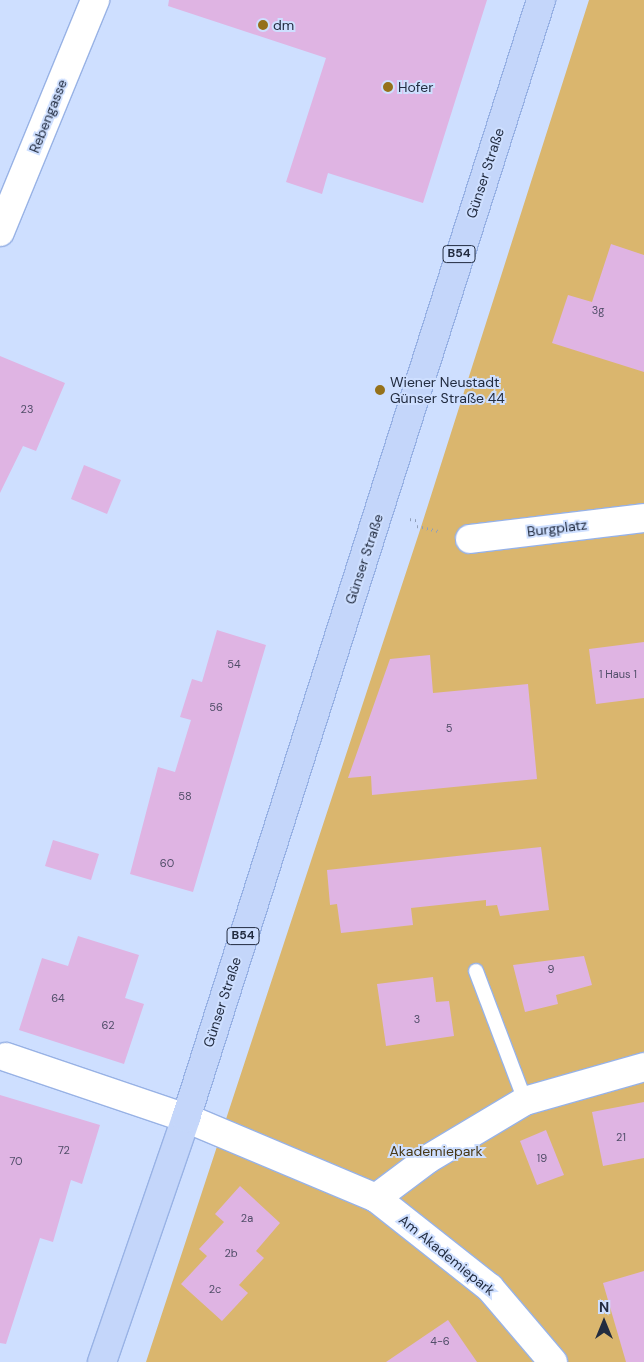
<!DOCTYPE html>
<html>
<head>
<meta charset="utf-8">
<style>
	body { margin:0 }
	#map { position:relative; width:644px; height:1362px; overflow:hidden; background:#cedfff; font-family:"DM Sans",sans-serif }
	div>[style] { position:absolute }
	.green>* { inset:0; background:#dab66e }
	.building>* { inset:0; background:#dfb4e3 }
	.path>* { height:3px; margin-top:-1.5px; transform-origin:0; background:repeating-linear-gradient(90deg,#909fbb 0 1px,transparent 0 5px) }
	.roads { filter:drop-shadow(1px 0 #98b2e5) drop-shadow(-1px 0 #98b2e5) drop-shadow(0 1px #98b2e5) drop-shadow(0 -1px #98b2e5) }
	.service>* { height:14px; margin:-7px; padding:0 7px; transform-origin:7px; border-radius:7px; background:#fff }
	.minor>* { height:28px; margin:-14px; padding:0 14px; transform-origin:14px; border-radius:14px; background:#fff }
	.primary>* { height:28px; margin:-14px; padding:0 14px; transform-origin:14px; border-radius:14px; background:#c4d6fa }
	.dots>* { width:14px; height:14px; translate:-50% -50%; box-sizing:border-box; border:2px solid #cedfff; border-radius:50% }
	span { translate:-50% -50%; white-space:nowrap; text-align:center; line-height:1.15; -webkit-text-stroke:4px #cedfff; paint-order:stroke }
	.number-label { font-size:11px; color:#514e69 }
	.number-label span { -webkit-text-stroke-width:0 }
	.shield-label span { padding:1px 4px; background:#cedfff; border:1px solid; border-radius:4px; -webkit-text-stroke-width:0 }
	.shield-label { font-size:12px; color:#222c40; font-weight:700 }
	.poi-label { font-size:14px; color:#222c40 }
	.left { translate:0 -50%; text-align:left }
	.street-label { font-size:14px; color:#222c40 }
	.park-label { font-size:14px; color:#483816 }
	.north { position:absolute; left:579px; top:1297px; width:50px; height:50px; -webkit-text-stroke:4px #cedfff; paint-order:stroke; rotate:0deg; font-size:14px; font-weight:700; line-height:20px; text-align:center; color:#222c40 }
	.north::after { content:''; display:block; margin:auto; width:18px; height:22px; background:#222c40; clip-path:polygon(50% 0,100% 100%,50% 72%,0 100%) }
</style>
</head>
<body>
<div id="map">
	<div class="green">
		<i style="clip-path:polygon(589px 0,644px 0,644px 1362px,146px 1362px,421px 527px)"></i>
	</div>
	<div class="building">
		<i style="clip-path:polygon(169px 0,487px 0,423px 203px,328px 173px,322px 194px,286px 182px,326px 58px,168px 6px)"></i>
		<i style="clip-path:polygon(611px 244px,644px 255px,644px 372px,552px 343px,568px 295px,592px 302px)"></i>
		<i style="clip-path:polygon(0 356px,65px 383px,36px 451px,23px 446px,0 493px)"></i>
		<i style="clip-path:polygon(84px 465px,121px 480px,107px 514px,71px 499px)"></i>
		<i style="clip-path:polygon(217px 630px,266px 645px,193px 892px,130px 874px,158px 767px,175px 772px,191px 720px,180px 717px,192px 679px,202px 682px)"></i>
		<i style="clip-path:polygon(644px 642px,644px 698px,596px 704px,589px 649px)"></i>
		<i style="clip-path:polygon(430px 655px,433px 693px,528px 684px,537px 779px,372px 795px,371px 776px,348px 778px,390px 659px)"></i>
		<i style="clip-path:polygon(53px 840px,99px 854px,91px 880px,45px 866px)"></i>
		<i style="clip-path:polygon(541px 847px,549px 910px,500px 916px,497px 905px,486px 906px,486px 900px,411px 908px,413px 925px,341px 933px,337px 904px,330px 905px,327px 870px)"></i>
		<i style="clip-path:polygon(78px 936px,139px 955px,125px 998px,144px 1004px,124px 1064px,19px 1030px,42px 958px,68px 966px)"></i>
		<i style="clip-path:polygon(584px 956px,592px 985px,556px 995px,558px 1004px,525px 1012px,513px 965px)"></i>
		<i style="clip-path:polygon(433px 977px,436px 1002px,449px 1001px,454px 1036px,386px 1046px,377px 984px)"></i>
		<i style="clip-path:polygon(0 1095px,100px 1125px,82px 1184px,71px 1180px,53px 1242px,40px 1238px,6px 1344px,0 1343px)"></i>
		<i style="clip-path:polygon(644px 1102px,644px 1158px,603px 1166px,592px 1112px)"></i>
		<i style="clip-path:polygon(546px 1130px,564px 1175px,537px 1185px,520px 1141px)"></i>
		<i style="clip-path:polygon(240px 1186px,280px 1223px,256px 1251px,264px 1258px,239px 1285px,248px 1293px,222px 1321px,181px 1284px,207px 1256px,199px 1249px,224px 1222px,215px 1214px)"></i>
		<i style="clip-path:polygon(644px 1271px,644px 1362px,626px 1362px,603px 1283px)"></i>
		<i style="clip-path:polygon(448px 1320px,477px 1362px,386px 1362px)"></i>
	</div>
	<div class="path">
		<i style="left:410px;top:519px;width:9px;rotate:13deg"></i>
		<i style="left:417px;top:526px;width:22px;rotate:13deg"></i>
	</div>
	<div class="roads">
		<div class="service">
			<i style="left:476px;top:971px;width:139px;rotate:69.3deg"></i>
		</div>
		<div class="minor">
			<i style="left:0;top:232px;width:251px;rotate:-67.7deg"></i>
			<i style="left:470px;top:539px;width:175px;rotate:-6.9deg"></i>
			<i style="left:6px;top:1057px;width:190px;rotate:18.7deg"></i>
			<i style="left:186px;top:1118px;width:206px;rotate:22.8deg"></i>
			<i style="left:376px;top:1198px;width:65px;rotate:-36.9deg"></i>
			<i style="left:428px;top:1159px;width:113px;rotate:-30.9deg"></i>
			<i style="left:525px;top:1101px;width:124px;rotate:-15.9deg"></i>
			<i style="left:376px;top:1198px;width:145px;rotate:38.3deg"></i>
			<i style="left:490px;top:1288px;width:97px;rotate:49.6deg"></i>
		</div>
		<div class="primary">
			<i style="left:102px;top:1362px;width:258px;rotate:-71deg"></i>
			<i style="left:186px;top:1118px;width:1173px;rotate:-72.38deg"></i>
		</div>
	</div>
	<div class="dots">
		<i style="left:263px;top:25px;background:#95711a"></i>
		<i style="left:388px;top:87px;background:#95711a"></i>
		<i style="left:380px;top:390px;background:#95711a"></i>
	</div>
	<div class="number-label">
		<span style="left:598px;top:310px">3g</span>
		<span style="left:27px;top:409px">23</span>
		<span style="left:234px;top:664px">54</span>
		<span style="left:618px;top:674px">1 Haus 1</span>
		<span style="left:216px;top:707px">56</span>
		<span style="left:449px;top:728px">5</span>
		<span style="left:185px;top:796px">58</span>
		<span style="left:167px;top:863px">60</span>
		<span style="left:551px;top:969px">9</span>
		<span style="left:58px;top:998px">64</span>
		<span style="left:417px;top:1019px">3</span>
		<span style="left:108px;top:1025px">62</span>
		<span style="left:621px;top:1137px">21</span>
		<span style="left:64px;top:1150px">72</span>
		<span style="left:542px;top:1158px">19</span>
		<span style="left:16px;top:1161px">70</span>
		<span style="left:247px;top:1218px">2a</span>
		<span style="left:231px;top:1253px">2b</span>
		<span style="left:215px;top:1289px">2c</span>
		<span style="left:440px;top:1341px">4-6</span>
	</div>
	<div class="shield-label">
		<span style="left:459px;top:254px">B54</span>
		<span style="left:243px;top:936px">B54</span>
	</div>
	<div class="poi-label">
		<span class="left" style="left:273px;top:25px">dm</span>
		<span class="left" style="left:398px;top:87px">Hofer</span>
		<span class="left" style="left:390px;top:390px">Wiener Neustadt<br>Günser Straße 44</span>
	</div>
	<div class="street-label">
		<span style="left:48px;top:116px;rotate:-68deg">Rebengasse</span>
		<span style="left:485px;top:173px;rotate:-72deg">Günser Straße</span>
		<span style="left:557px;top:528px;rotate:-7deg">Burgplatz</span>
		<span style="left:364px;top:559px;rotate:-72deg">Günser Straße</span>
		<span style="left:222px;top:1002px;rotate:-72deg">Günser Straße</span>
		<span style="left:447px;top:1255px;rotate:39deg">Am Akademiepark</span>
	</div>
	<div class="park-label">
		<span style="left:436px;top:1151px">Akademiepark</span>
	</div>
	<div class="north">N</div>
</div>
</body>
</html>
